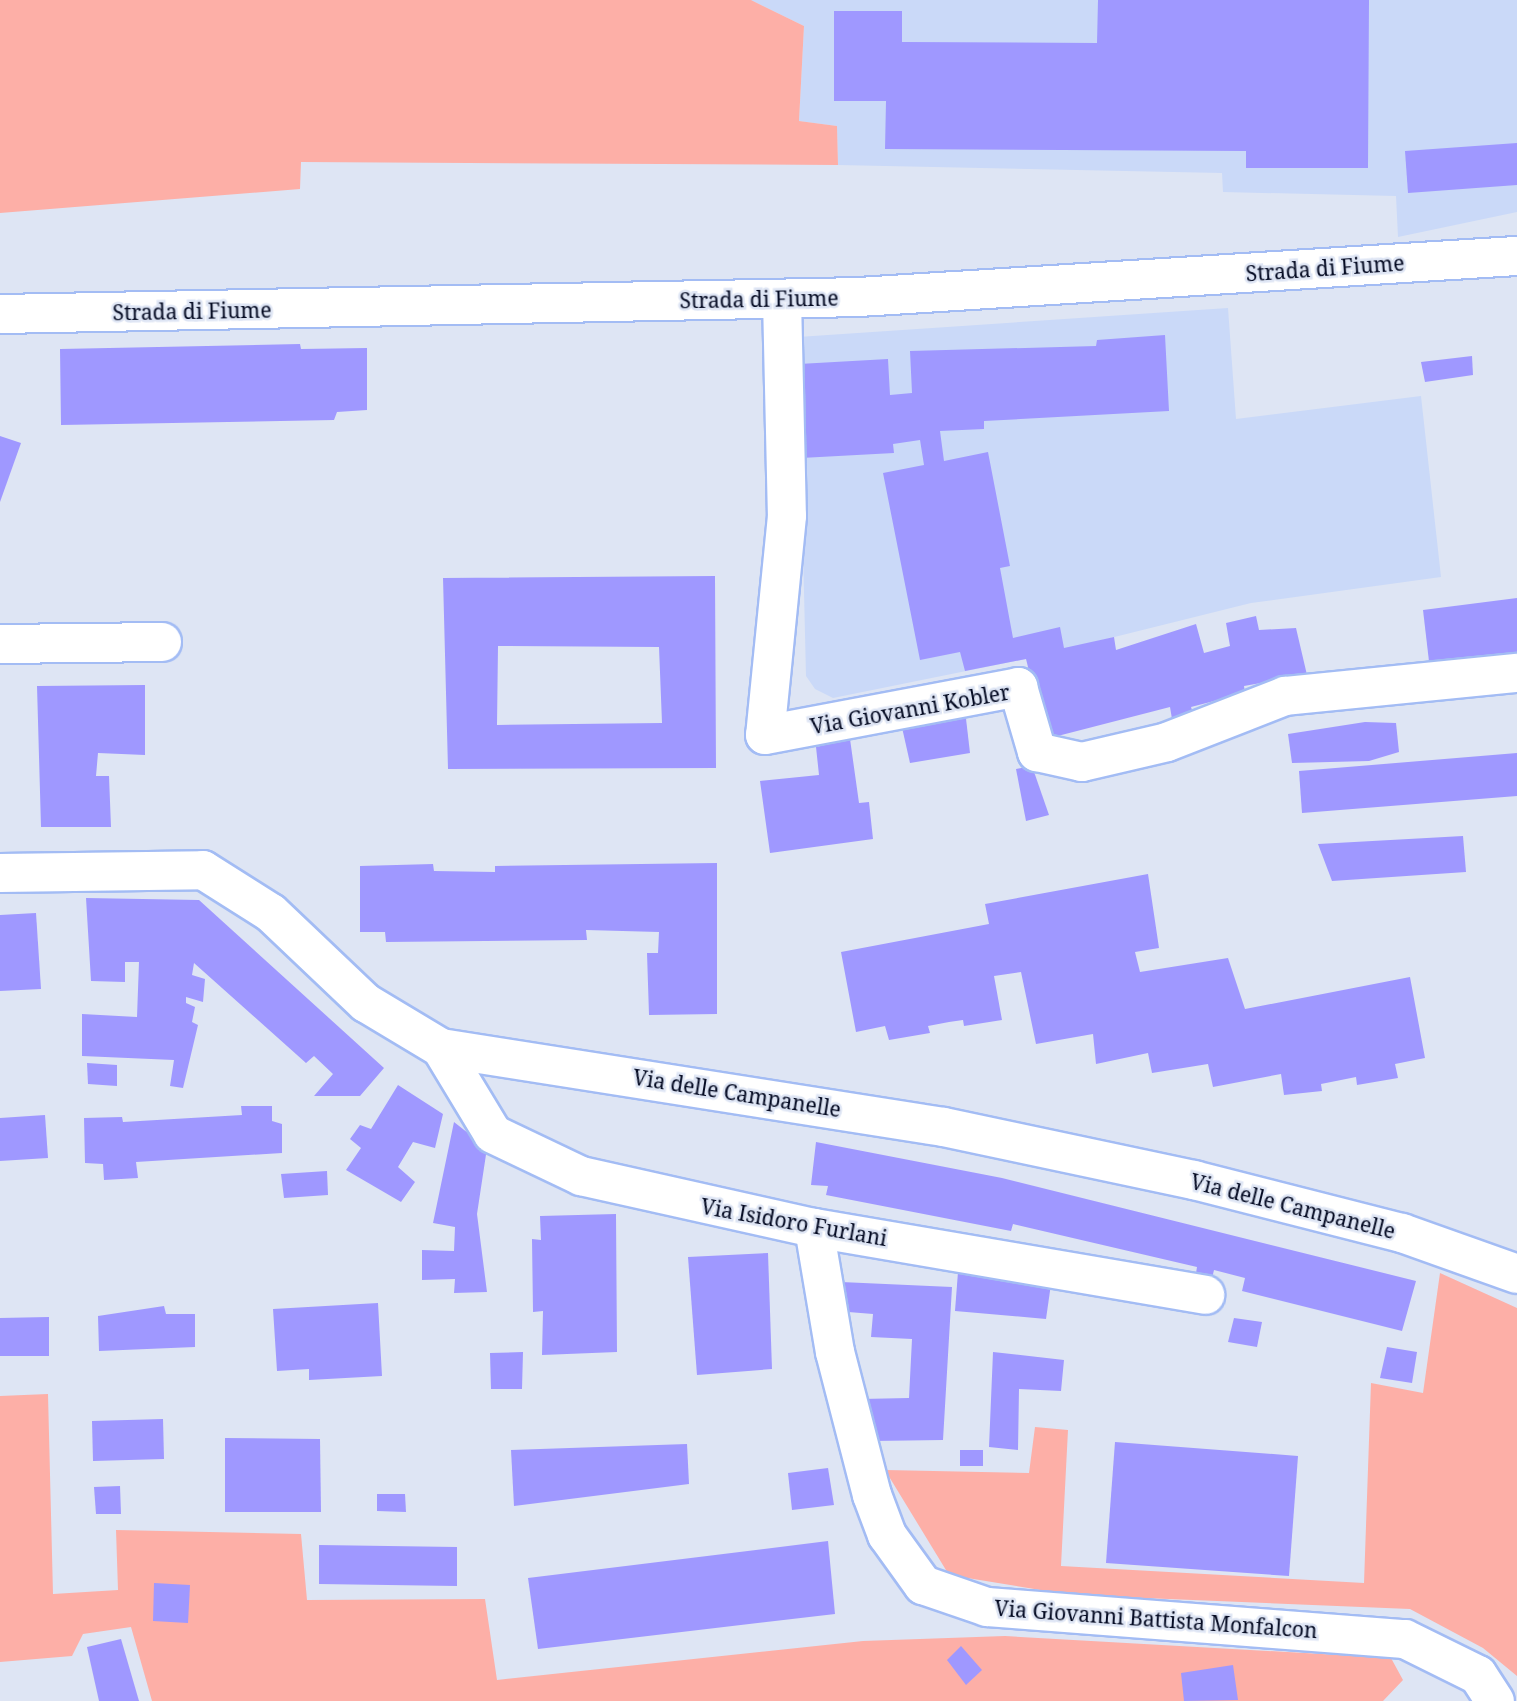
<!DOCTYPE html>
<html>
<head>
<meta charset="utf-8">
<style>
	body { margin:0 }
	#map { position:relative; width:1517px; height:1701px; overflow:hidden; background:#dee5f4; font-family:"Noto Serif",serif }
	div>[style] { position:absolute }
	.built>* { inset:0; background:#cad9f8 }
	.green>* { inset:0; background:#fdafa7 }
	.building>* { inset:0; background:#9f98ff }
	.roads { filter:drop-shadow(2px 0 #a3bcf4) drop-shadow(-2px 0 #a3bcf4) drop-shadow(0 2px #a3bcf4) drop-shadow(0 -2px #a3bcf4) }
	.minor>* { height:38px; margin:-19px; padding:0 19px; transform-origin:19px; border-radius:19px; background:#fff }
	.major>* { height:38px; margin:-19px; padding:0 19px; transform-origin:19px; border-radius:19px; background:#fff }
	span { translate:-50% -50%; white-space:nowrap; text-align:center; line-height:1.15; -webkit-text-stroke:5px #dee5f4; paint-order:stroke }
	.street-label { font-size:21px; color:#030921 }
</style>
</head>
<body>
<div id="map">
	<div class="built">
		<i style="clip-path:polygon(751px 0,1517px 0,1517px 212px,1398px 237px,1396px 196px,1223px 192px,1222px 173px,838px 165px,837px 126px,799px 121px,804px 26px)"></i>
		<i style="clip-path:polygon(1228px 308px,1236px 419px,1421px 396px,1441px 577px,1251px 603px,1026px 659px,833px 698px,815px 689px,806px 676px,798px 337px)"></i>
	</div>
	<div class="green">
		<i style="clip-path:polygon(0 0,751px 0,804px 26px,799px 121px,837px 126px,838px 165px,301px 162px,300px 189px,0 213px)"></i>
		<i style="clip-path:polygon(1440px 1273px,1517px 1308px,1517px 1676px,1483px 1648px,1410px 1609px,1071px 1595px,949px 1575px,885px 1470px,1029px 1473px,1035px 1427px,1068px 1430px,1061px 1566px,1364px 1583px,1371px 1383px,1423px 1393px)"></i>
		<i style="clip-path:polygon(48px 1394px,53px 1594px,118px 1590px,116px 1530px,301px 1534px,307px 1600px,485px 1599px,497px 1680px,863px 1641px,1005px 1636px,1391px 1658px,1403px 1680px,1383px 1701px,152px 1701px,131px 1627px,83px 1634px,72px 1656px,0 1662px,0 1396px)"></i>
	</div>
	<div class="building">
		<i style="clip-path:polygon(1098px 0,1369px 0,1368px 168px,1246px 168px,1246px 151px,885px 149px,886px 101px,834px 101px,834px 11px,902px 11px,902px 42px,1097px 43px)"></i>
		<i style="clip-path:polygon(1517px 143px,1517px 185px,1408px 193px,1405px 151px)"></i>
		<i style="clip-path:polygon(1165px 335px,1169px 411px,984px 421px,984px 429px,940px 431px,944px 461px,988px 452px,1010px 566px,1000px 568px,1013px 638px,1060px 627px,1064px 648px,1114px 637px,1116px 650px,1196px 624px,1204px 653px,1230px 646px,1226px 623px,1256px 616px,1259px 630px,1296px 628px,1307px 675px,1244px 686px,1245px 693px,1191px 707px,1195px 719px,1173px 725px,1170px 707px,1046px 739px,1026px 659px,965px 671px,960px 652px,920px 660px,883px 473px,924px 465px,920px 440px,893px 444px,894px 453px,801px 458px,799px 364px,888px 359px,890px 395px,912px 393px,910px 351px,1096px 346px,1097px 340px)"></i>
		<i style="clip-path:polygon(300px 344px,301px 349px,367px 348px,367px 410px,337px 412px,334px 420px,61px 425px,60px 349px)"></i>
		<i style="clip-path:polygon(1472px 356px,1473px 375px,1425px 382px,1421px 362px)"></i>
		<i style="clip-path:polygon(0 436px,21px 443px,0 502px)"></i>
		<i style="clip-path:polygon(evenodd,715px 576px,716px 768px,448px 769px,443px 578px,715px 576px,498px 646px,659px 647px,662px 723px,497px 725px,498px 646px)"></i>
		<i style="clip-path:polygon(1517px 598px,1517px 660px,1430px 670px,1423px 610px)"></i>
		<i style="clip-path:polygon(145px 685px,145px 755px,98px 753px,96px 776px,109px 776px,111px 827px,41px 827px,37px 686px)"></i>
		<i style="clip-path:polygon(965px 710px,970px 753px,910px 763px,901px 723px)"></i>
		<i style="clip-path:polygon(1365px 722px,1396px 723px,1399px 752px,1369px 761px,1292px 763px,1288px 734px)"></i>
		<i style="clip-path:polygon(850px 739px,859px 803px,869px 802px,873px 839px,770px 853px,760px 781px,819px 775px,816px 747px)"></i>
		<i style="clip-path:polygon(1517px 753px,1517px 796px,1302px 813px,1299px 771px)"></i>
		<i style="clip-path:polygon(1032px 766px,1049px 815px,1026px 821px,1016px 769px)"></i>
		<i style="clip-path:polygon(1463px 836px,1466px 872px,1332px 881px,1318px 844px)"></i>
		<i style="clip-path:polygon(717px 863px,717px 1014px,649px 1015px,647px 953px,658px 953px,659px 932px,586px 930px,587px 940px,386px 942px,385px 932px,360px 932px,360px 866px,433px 864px,434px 871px,495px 872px,495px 866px)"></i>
		<i style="clip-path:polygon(1148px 874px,1159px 948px,1135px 952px,1140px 972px,1228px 958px,1245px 1009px,1410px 977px,1425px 1058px,1395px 1064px,1398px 1078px,1357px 1085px,1356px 1077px,1321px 1084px,1322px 1091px,1284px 1095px,1281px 1074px,1213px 1087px,1208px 1064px,1152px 1073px,1148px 1053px,1096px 1064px,1093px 1034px,1036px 1044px,1021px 972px,994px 976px,1002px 1020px,964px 1026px,963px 1020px,949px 1022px,928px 1026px,930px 1033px,889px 1040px,885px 1026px,856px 1032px,841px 952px,989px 924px,985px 904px)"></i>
		<i style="clip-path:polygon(86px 898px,199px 900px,384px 1068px,360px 1096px,314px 1096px,333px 1074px,314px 1056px,306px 1063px,194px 963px,192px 975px,205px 979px,203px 1002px,186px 997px,186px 1003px,195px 1007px,192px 1022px,198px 1025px,183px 1088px,170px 1086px,174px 1060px,82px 1056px,82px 1014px,137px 1017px,139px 962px,125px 962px,125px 982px,91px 981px)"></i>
		<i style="clip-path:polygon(36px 913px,41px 989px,0 991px,0 915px)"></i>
		<i style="clip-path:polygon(87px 1063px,117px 1065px,117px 1086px,88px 1084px)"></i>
		<i style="clip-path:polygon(398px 1085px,443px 1114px,435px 1148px,413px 1142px,398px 1167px,415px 1182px,401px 1202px,346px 1170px,361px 1148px,350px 1139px,360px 1125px,371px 1129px)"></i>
		<i style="clip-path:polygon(241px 1106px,272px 1106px,272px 1121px,282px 1124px,282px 1153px,136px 1162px,138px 1178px,104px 1180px,103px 1164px,85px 1163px,84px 1118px,122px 1117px,123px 1122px,242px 1115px)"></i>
		<i style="clip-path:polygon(45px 1115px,48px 1158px,0 1161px,0 1118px)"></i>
		<i style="clip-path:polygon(454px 1122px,487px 1148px,477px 1214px,487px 1292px,454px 1293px,455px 1279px,422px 1280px,422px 1250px,454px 1251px,455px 1227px,433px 1223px)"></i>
		<i style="clip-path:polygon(816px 1142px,1002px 1178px,1416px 1281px,1402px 1331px,1242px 1291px,1245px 1278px,1214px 1270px,1211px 1283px,1195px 1279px,1197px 1267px,1013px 1224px,1011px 1231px,826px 1195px,828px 1186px,811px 1185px)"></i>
		<i style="clip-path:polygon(327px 1171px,328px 1195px,284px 1198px,281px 1174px)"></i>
		<i style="clip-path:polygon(616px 1214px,617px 1352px,542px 1355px,543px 1311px,533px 1312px,532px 1239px,541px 1240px,540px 1216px)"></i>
		<i style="clip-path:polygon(768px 1253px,772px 1369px,697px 1375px,688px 1257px)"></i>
		<i style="clip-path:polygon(958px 1272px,1051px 1284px,1046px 1319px,955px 1311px)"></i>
		<i style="clip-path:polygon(841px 1282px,952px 1287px,943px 1440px,872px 1441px,861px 1399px,909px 1398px,912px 1339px,871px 1337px,873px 1314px,836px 1311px)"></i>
		<i style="clip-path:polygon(378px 1303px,382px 1376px,309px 1380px,309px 1369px,277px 1371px,273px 1309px)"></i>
		<i style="clip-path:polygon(164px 1306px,166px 1314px,195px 1314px,195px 1347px,99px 1351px,98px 1316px)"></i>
		<i style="clip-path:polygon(49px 1317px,49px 1356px,0 1356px,0 1318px)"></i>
		<i style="clip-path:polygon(1234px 1318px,1262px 1322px,1257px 1347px,1228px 1342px)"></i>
		<i style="clip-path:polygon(1387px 1347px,1417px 1352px,1412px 1383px,1380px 1378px)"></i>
		<i style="clip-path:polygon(523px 1352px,522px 1389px,491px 1389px,490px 1353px)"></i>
		<i style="clip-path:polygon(993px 1352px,1064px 1360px,1061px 1391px,1019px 1389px,1018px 1450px,989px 1447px)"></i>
		<i style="clip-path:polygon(163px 1419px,164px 1459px,93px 1461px,92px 1421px)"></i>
		<i style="clip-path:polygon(225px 1438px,320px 1439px,321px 1512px,225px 1512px)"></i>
		<i style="clip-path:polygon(1115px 1442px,1298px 1456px,1289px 1576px,1106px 1563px)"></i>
		<i style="clip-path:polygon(687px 1444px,689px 1484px,514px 1506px,511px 1450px)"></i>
		<i style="clip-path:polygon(960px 1450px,983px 1450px,983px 1466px,960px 1466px)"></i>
		<i style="clip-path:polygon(828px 1468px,834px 1505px,792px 1510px,788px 1473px)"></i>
		<i style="clip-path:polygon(120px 1486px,121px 1514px,96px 1514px,94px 1487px)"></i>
		<i style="clip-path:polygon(377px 1494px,405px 1494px,406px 1512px,377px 1511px)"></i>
		<i style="clip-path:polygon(828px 1541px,835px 1614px,538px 1649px,528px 1578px)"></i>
		<i style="clip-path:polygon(319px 1545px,457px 1547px,457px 1586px,319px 1584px)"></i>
		<i style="clip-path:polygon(154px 1583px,190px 1585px,188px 1623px,153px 1621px)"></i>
		<i style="clip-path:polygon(121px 1639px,139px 1701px,99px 1701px,87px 1647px)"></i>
		<i style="clip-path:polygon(961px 1646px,982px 1670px,966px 1685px,947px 1660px)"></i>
		<i style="clip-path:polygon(1233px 1665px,1238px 1700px,1184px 1701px,1181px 1673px)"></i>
	</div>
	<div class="roads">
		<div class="minor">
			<i style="left:782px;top:299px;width:217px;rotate:88.7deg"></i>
			<i style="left:787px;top:516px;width:220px;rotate:95.7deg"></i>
			<i style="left:765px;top:735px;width:258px;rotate:-10.7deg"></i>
			<i style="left:1018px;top:687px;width:68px;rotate:73.7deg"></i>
			<i style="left:1037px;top:752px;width:46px;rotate:12.5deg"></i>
			<i style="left:1082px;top:762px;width:87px;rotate:-13.2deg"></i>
			<i style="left:1167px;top:742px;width:127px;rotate:-21.3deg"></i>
			<i style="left:1285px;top:696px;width:233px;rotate:-5.7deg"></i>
			<i style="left:0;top:644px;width:162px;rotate:-0.7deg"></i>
			<i style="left:0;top:873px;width:203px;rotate:-0.8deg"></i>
			<i style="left:203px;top:870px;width:80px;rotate:32.3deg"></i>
			<i style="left:271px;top:913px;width:131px;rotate:43.5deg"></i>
			<i style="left:366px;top:1003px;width:87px;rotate:31deg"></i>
			<i style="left:441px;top:1048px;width:509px;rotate:8.93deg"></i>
			<i style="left:944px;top:1127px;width:256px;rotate:12deg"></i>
			<i style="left:1194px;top:1180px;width:215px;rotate:14.3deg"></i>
			<i style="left:1402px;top:1233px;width:122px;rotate:19.6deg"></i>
			<i style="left:441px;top:1048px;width:100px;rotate:58.8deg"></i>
			<i style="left:493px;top:1134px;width:98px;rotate:25.5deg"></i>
			<i style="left:581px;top:1176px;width:239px;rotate:12.6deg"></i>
			<i style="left:814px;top:1228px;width:397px;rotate:9.7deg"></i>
			<i style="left:814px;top:1228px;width:126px;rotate:80.4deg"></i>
			<i style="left:835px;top:1352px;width:148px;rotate:75.5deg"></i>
			<i style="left:872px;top:1495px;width:43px;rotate:69.4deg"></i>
			<i style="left:887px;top:1535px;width:62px;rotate:54.2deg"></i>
			<i style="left:923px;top:1585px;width:68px;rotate:19deg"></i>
			<i style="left:987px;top:1607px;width:419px;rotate:4.4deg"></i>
			<i style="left:1405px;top:1639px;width:81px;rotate:26.3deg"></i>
			<i style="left:1478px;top:1675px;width:31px;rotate:57deg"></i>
		</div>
		<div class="major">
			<i style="left:0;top:314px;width:859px;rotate:-1.13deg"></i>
			<i style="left:859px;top:297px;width:659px;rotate:-3.57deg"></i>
		</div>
	</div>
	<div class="street-label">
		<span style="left:1325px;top:268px;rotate:-4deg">Strada di Fiume</span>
		<span style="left:759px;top:299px;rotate:-1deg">Strada di Fiume</span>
		<span style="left:192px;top:311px;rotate:-1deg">Strada di Fiume</span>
		<span style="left:910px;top:709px;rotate:-10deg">Via Giovanni Kobler</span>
		<span style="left:737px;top:1093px;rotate:9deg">Via delle Campanelle</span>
		<span style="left:1293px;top:1206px;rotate:14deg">Via delle Campanelle</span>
		<span style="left:794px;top:1222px;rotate:10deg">Via Isidoro Furlani</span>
		<span style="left:1156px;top:1619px;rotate:4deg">Via Giovanni Battista Monfalcon</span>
	</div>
</div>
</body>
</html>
